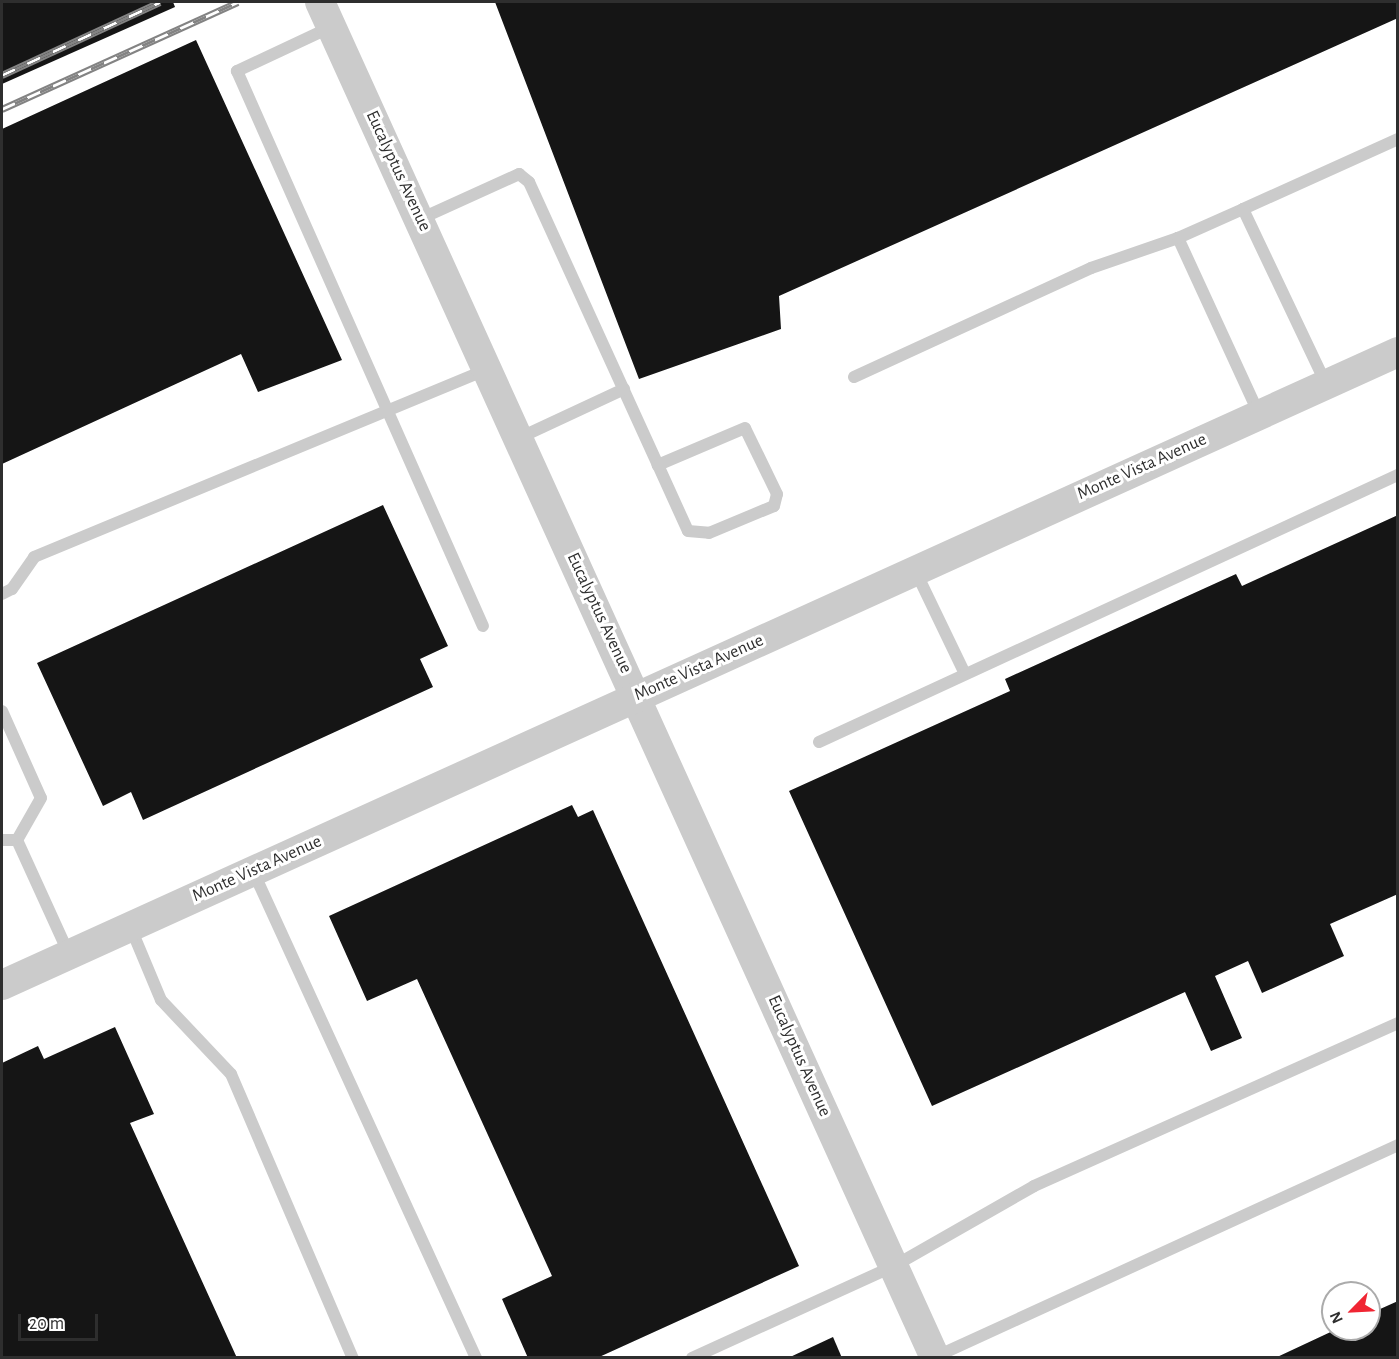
<!DOCTYPE html>
<html>
<head>
<meta charset="utf-8">
<style>
	body { margin:0 }
	#map { position:relative; width:1399px; height:1359px; overflow:hidden; background:#fff; font-family:"Alegreya Sans",sans-serif }
	div>[style] { position:absolute }
	.building>* { inset:0; background:#151515 }
	.service>* { height:12px; margin:-6px; padding:0 6px; transform-origin:6px; border-radius:6px; background:#cbcbcb }
	.tertiary>* { height:30px; margin:-15px; padding:0 15px; transform-origin:15px; border-radius:15px; background:#cbcbcb }
	.rail>* { height:7px; margin-top:-3.5px; transform-origin:0; background:repeating-linear-gradient(90deg,#fff 0 14px,#838383 0 28px); box-sizing:border-box; border-block:2px solid #838383 }
	span { translate:-50% -50%; white-space:nowrap; text-align:center; line-height:1.15; -webkit-text-stroke:6px #fff; paint-order:stroke }
	.street-label { font-size:18px; color:#2e2e2e }
	.frame { position:absolute; inset:0; border:3px solid #2e2e2e; pointer-events:none }
	.north { position:absolute; left:1321px; top:1281px; width:60px; height:60px; box-sizing:border-box; background:#fff; border:2px solid #ababab; border-radius:50%; rotate:246deg; font-size:16px; font-weight:700; line-height:24px; text-align:center; color:#2e2e2e }
	.north::after { content:''; display:block; margin:auto; width:21px; height:27px; background:#f02533; clip-path:polygon(50% 0,100% 100%,50% 72%,0 100%) }
	.scale { position:absolute; left:18px; top:1314px; width:80px; height:27px; box-sizing:border-box; border:3px solid #2e2e2e; border-top:0; padding-left:8px; font-size:18px; line-height:21px; white-space:nowrap; color:#2e2e2e; -webkit-text-stroke:4px #fff; paint-order:stroke }
</style>
</head>
<body>
<div id="map">
	<div class="building">
		<i style="clip-path:polygon(2px 2px,173px 2px,175px 7px,2px 84px)"></i>
		<i style="clip-path:polygon(495px 2px,1398px 2px,1398px 18px,779px 296px,781px 329px,639px 379px)"></i>
		<i style="clip-path:polygon(196px 40px,342px 360px,258px 392px,241px 354px,2px 464px,2px 129px)"></i>
		<i style="clip-path:polygon(383px 505px,448px 646px,420px 659px,433px 687px,143px 820px,131px 792px,103px 806px,37px 663px)"></i>
		<i style="clip-path:polygon(1398px 515px,1398px 894px,1330px 924px,1344px 956px,1262px 993px,1248px 961px,1215px 976px,1242px 1038px,1211px 1051px,1185px 992px,932px 1106px,789px 791px,1010px 691px,1005px 679px,1236px 574px,1242px 586px)"></i>
		<i style="clip-path:polygon(572px 805px,578px 817px,593px 810px,799px 1266px,597px 1358px,528px 1358px,502px 1299px,552px 1276px,417px 979px,367px 1001px,329px 916px)"></i>
		<i style="clip-path:polygon(115px 1027px,154px 1114px,130px 1123px,237px 1358px,2px 1358px,2px 1063px,38px 1046px,44px 1059px)"></i>
		<i style="clip-path:polygon(1398px 1301px,1398px 1358px,1275px 1358px,1337px 1329px,1369px 1329px,1369px 1314px)"></i>
		<i style="clip-path:polygon(833px 1337px,842px 1358px,788px 1358px)"></i>
	</div>
	<div class="service">
		<i style="left:331px;top:27px;width:104px;rotate:154.9deg"></i>
		<i style="left:237px;top:71px;width:607px;rotate:66.1deg"></i>
		<i style="left:1243px;top:209px;width:170px;rotate:-24.3deg"></i>
		<i style="left:420px;top:219px;width:109px;rotate:-24.4deg"></i>
		<i style="left:519px;top:174px;width:13px;rotate:39deg"></i>
		<i style="left:529px;top:182px;width:311px;rotate:65.5deg"></i>
		<i style="left:658px;top:465px;width:72px;rotate:65.6deg"></i>
		<i style="left:688px;top:531px;width:21px;rotate:5deg"></i>
		<i style="left:709px;top:533px;width:70px;rotate:-22.6deg"></i>
		<i style="left:774px;top:506px;width:12px;rotate:-76deg"></i>
		<i style="left:777px;top:494px;width:73px;rotate:-115.9deg"></i>
		<i style="left:745px;top:428px;width:95px;rotate:157deg"></i>
		<i style="left:854px;top:377px;width:261px;rotate:-24.7deg"></i>
		<i style="left:1091px;top:268px;width:92px;rotate:-19deg"></i>
		<i style="left:1259px;top:414px;width:194px;rotate:-114.7deg"></i>
		<i style="left:1178px;top:238px;width:71px;rotate:-24deg"></i>
		<i style="left:1243px;top:209px;width:194px;rotate:64.6deg"></i>
		<i style="left:519px;top:438px;width:116px;rotate:-25deg"></i>
		<i style="left:915px;top:570px;width:115px;rotate:64.3deg"></i>
		<i style="left:2px;top:594px;width:11px;rotate:-27deg"></i>
		<i style="left:12px;top:589px;width:39px;rotate:-55deg"></i>
		<i style="left:34px;top:557px;width:490px;rotate:-22.5deg"></i>
		<i style="left:2px;top:711px;width:95px;rotate:65.9deg"></i>
		<i style="left:41px;top:798px;width:48px;rotate:119.7deg"></i>
		<i style="left:819px;top:742px;width:638px;rotate:-24.76deg"></i>
		<i style="left:2px;top:840px;width:15px"></i>
		<i style="left:17px;top:840px;width:125px;rotate:65.5deg"></i>
		<i style="left:253px;top:871px;width:536px;rotate:65.4deg"></i>
		<i style="left:130px;top:926px;width:80px;rotate:67.3deg"></i>
		<i style="left:161px;top:1000px;width:102px;rotate:46.6deg"></i>
		<i style="left:231px;top:1074px;width:309px;rotate:66.8deg"></i>
		<i style="left:935px;top:1357px;width:509px;rotate:-24.6deg"></i>
		<i style="left:692px;top:1358px;width:222px;rotate:-24.5deg"></i>
		<i style="left:894px;top:1266px;width:161px;rotate:-29.7deg"></i>
		<i style="left:1034px;top:1186px;width:399px;rotate:-24.1deg"></i>
	</div>
	<div class="tertiary">
		<i style="left:320px;top:2px;width:1489px;rotate:65.6deg"></i>
		<i style="left:2px;top:985px;width:1533px;rotate:-24.39deg"></i>
	</div>
	<div class="rail">
		<i style="left:2px;top:75px;width:174px;rotate:-24.8deg"></i>
		<i style="left:2px;top:109px;width:259px;rotate:-24.4deg"></i>
	</div>
	<div class="street-label">
		<span style="left:398px;top:171px;rotate:65deg">Eucalyptus Avenue</span>
		<span style="left:1142px;top:467px;rotate:-24deg">Monte Vista Avenue</span>
		<span style="left:599px;top:613px;rotate:65deg">Eucalyptus Avenue</span>
		<span style="left:699px;top:668px;rotate:-24deg">Monte Vista Avenue</span>
		<span style="left:257px;top:869px;rotate:-24deg">Monte Vista Avenue</span>
		<span style="left:799px;top:1056px;rotate:66deg">Eucalyptus Avenue</span>
	</div>
	<div class="frame"></div>
	<div class="north">N</div>
	<div class="scale">20 m</div>
</div>
</body>
</html>
